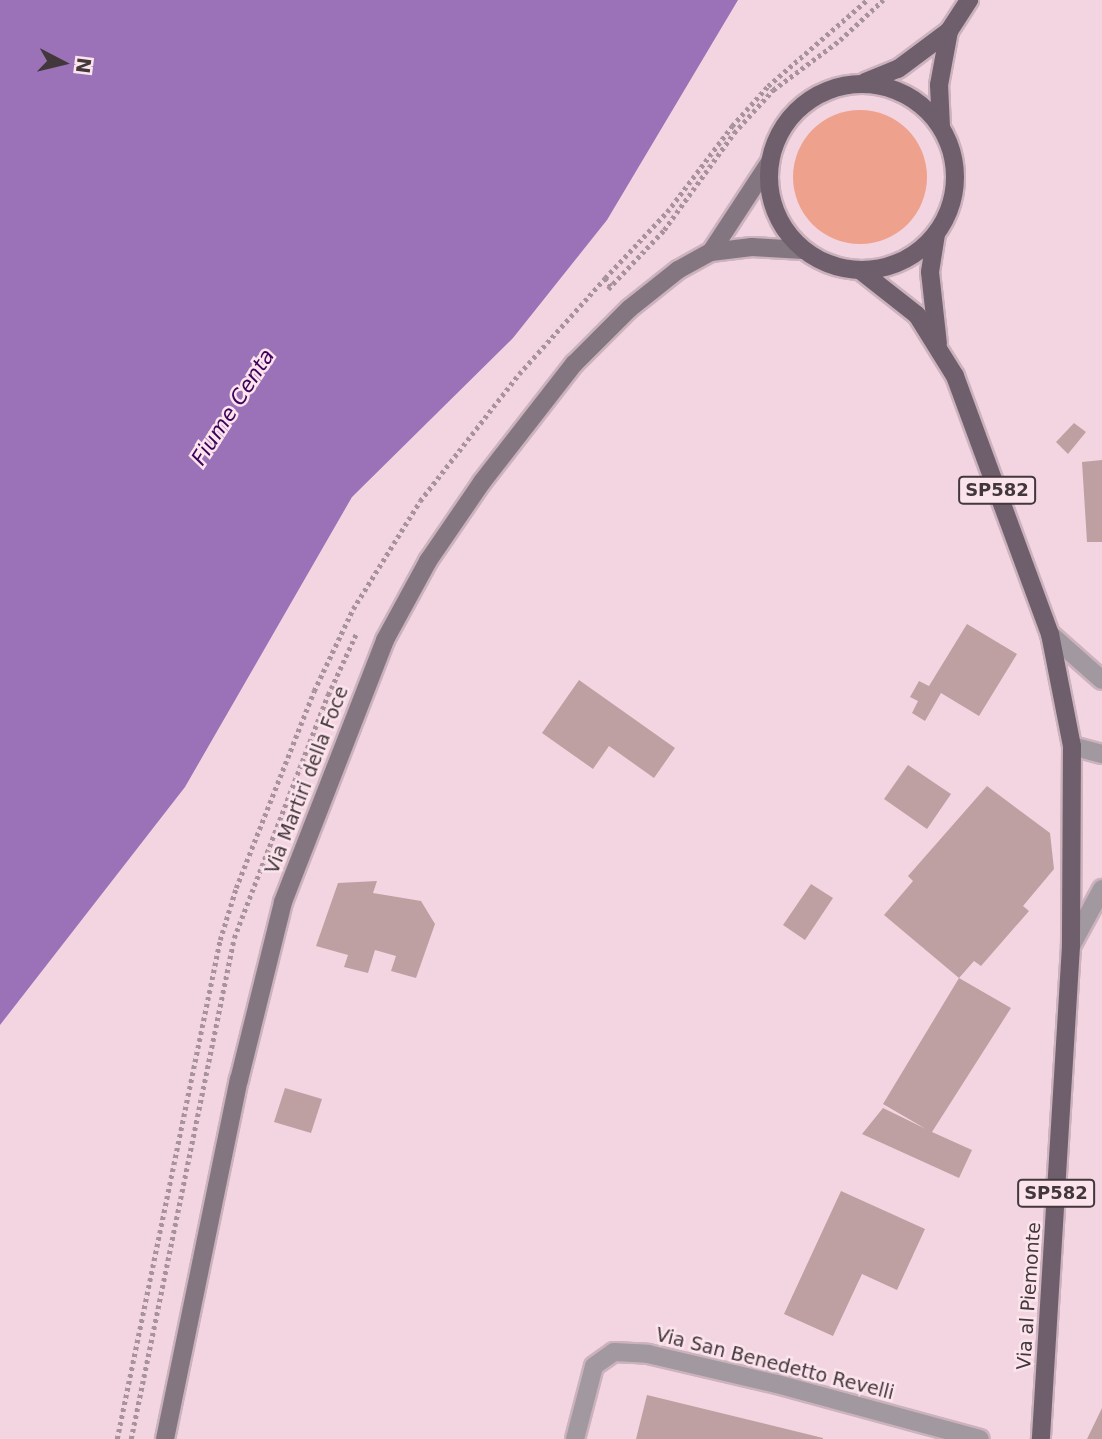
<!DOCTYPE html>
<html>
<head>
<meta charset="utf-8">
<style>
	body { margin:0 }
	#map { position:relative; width:1102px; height:1439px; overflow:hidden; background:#f2d5e0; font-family:"DejaVu Sans",sans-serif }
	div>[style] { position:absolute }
	.green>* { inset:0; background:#eea28d }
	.round { border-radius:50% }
	.water>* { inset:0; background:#9b71b7 }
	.building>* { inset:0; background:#bea0a2 }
	.path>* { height:4.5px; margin-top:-2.25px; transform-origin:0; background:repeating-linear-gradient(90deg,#a8939b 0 3.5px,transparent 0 7px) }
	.roads { filter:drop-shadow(2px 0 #cbb2bc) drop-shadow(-2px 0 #cbb2bc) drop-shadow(0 2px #cbb2bc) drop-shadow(0 -2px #cbb2bc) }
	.street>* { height:18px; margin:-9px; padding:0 9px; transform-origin:9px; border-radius:9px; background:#a298a0 }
	.secondary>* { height:18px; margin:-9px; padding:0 9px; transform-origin:9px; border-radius:9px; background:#847681 }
	.primary>* { height:18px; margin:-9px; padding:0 9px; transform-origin:9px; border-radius:9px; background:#6f5e6c }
	.primary>.ring { margin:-9px; padding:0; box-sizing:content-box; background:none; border:18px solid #6f5e6c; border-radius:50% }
	span { translate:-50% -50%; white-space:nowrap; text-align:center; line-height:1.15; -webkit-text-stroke:5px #fce4ed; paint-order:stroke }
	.shield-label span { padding:2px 5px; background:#fce4ed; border:2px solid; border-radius:5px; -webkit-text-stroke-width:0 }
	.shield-label { font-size:18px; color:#42373b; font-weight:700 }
	.street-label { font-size:19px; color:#42373b }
	.water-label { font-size:21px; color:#3f005b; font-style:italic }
	.north { position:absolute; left:28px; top:28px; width:70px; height:70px; -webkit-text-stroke:5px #fce4ed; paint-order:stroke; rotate:97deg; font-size:19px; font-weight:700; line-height:28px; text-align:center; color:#42373b }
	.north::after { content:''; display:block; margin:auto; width:24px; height:32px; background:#42373b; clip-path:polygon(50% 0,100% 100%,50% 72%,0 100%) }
</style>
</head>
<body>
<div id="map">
	<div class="green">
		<i class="round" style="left:793px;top:110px;width:134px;height:134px"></i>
	</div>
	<div class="water">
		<i style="clip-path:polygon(0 0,738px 0,607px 220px,513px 338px,352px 497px,185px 787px,0 1025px)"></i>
	</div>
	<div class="building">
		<i style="clip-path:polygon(1074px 423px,1086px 432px,1068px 454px,1056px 442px)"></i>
		<i style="clip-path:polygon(1102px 460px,1102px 542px,1087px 542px,1082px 462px)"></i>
		<i style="clip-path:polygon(967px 624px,1017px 654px,979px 716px,941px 693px,925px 721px,912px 713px,918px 701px,910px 697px,919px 681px,929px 686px)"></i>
		<i style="clip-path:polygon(579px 680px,675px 748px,654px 778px,609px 746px,593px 769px,542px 733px)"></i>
		<i style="clip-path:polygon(908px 765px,951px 794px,927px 829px,884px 799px)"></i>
		<i style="clip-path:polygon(987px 786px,1050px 833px,1054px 869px,1023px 906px,1029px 911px,981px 966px,974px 961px,959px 978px,884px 915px,913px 881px,908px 876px)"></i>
		<i style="clip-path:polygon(377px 881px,373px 893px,421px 901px,435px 924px,416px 978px,391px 971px,396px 956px,375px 950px,368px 973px,344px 967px,348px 955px,316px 946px,338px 883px)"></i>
		<i style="clip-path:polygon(811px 884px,833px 898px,805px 940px,783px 925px)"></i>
		<i style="clip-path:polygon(959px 978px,1011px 1008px,932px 1132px,972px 1150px,959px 1178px,862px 1134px,883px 1108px,926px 1129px,883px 1104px)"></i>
		<i style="clip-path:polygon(285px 1088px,322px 1099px,311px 1133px,274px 1122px)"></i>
		<i style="clip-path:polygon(841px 1191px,925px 1229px,897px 1290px,862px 1274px,833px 1336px,784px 1314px)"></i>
		<i style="clip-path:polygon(647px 1395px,823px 1438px,823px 1439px,636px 1439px)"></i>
		<i style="clip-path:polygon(1102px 1408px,1102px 1439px,1087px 1439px)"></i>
	</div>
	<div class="path">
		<i style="left:605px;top:278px;width:91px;rotate:-46.8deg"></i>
		<i style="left:667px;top:212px;width:108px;rotate:-52.9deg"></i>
		<i style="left:732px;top:126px;width:54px;rotate:-48deg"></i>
		<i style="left:768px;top:86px;width:131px;rotate:-41deg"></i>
		<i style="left:608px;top:289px;width:81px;rotate:-46.5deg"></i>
		<i style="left:664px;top:230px;width:120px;rotate:-54.2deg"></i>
		<i style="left:734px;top:133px;width:58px;rotate:-47.8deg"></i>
		<i style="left:773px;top:90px;width:84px;rotate:-36.7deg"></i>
		<i style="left:840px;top:40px;width:59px;rotate:-42.9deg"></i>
		<i style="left:117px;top:1439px;width:510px;rotate:-78.34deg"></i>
		<i style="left:220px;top:940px;width:54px;rotate:-72.9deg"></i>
		<i style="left:236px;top:888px;width:212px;rotate:-68.4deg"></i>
		<i style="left:314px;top:691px;width:91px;rotate:-64.6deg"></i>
		<i style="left:353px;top:609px;width:127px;rotate:-58.2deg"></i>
		<i style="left:420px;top:501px;width:161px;rotate:-52.1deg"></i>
		<i style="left:519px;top:374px;width:129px;rotate:-48.1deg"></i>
		<i style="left:605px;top:278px;width:10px;rotate:53deg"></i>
		<i style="left:131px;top:1439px;width:511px;rotate:-78.38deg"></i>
		<i style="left:234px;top:938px;width:261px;rotate:-68.9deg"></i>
		<i style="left:328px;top:695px;width:67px;rotate:-65.3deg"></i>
	</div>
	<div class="roads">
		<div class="street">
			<i style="left:1050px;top:634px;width:69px;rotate:41.5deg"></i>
			<i style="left:1072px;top:746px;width:31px;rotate:15deg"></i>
			<i style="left:1071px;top:946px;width:65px;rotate:-61.5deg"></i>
			<i style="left:575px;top:1439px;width:75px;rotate:-75.4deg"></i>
			<i style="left:594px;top:1366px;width:24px;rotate:-35deg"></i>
			<i style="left:614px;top:1352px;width:34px;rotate:3deg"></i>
			<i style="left:648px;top:1354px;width:132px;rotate:13.1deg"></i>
			<i style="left:777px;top:1384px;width:210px;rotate:15.2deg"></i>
		</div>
		<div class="secondary">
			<i style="left:711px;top:252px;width:108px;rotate:-56.8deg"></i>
			<i style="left:165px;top:1439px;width:367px;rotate:-78.4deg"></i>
			<i style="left:239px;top:1080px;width:183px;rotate:-76.1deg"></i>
			<i style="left:283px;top:902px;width:281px;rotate:-68.7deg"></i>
			<i style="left:385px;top:640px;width:90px;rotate:-61.4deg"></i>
			<i style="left:428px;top:561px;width:96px;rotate:-55.6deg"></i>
			<i style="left:482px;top:482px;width:150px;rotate:-52.1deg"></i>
			<i style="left:574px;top:364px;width:78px;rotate:-45deg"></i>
			<i style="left:629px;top:309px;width:63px;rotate:-38.5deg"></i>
			<i style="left:678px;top:270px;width:38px;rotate:-29deg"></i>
			<i style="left:711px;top:252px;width:41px;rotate:-7deg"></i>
			<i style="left:752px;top:247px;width:51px;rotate:3.4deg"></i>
		</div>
		<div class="primary">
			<i style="left:865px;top:82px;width:35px;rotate:-22deg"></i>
			<i style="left:898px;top:69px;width:64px;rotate:-36.7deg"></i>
			<i style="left:949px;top:31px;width:37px;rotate:-57deg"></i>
			<i class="ring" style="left:769px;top:84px;width:168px;height:168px"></i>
			<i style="left:941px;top:127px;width:42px;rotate:-92.7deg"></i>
			<i style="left:939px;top:85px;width:55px;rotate:-79.5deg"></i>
			<i style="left:936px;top:234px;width:38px;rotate:99deg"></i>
			<i style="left:930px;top:272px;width:72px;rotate:83.7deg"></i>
			<i style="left:861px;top:271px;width:71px;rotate:38.2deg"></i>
			<i style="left:917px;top:315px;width:72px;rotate:58.1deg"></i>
			<i style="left:955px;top:376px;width:275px;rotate:69.8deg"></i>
			<i style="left:1050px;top:634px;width:114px;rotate:78.9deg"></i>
			<i style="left:1072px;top:746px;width:200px;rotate:90.3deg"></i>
			<i style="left:1071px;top:946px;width:494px;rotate:93.5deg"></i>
		</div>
	</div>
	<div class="shield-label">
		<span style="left:997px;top:490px">SP582</span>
		<span style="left:1056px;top:1193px">SP582</span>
	</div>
	<div class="street-label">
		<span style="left:307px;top:780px;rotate:-69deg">Via Martiri della Foce</span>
		<span style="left:1029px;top:1296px;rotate:-86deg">Via al Piemonte</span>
		<span style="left:775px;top:1364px;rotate:14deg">Via San Benedetto Revelli</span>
	</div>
	<div class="water-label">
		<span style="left:233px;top:407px;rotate:-57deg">Fiume Centa</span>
	</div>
	<div class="north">N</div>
</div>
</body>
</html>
